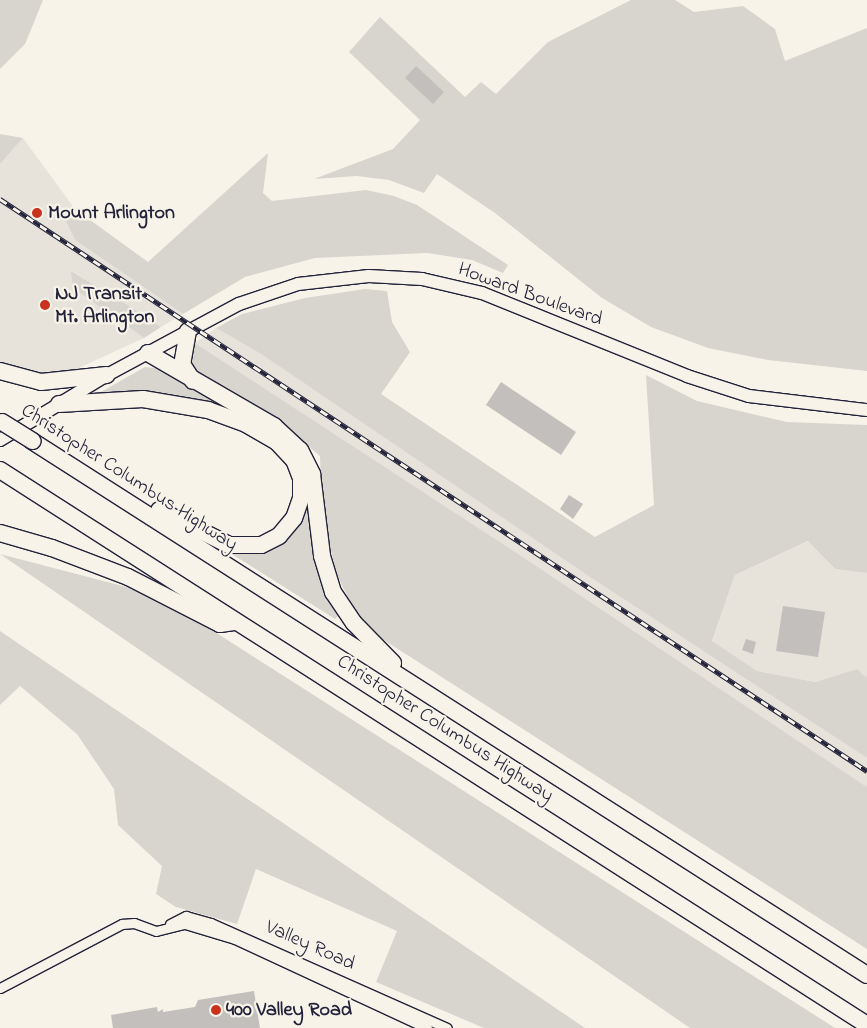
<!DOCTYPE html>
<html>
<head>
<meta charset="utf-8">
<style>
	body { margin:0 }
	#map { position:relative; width:867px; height:1028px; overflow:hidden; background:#f7f3e8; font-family:"Indie Flower",sans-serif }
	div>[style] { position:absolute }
	.built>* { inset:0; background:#e7e3db }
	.green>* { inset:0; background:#d8d5cf }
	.building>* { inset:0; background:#c2bfbd }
	.roads { filter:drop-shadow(1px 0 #22223b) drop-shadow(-1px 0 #22223b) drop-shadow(0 1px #22223b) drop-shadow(0 -1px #22223b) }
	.street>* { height:9px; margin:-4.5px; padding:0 4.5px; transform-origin:4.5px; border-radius:4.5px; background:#f7f3e8 }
	.secondary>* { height:12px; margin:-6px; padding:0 6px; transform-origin:6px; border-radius:6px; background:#f7f3e8 }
	.highway>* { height:16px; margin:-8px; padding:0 8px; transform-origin:8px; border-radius:8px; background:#f7f3e8 }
	.rail>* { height:4.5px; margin-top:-2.25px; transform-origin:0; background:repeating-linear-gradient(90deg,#f7f3e8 0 8px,#22223b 0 16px); box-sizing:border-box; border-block:1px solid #22223b }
	.bridges { filter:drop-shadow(1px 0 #22223b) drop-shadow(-1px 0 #22223b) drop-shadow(0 1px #22223b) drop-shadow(0 -1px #22223b) }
	.highway-bridge>* { height:16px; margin:-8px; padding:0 8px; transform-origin:8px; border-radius:8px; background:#f7f3e8 }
	.dots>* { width:14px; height:14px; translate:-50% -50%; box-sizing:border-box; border:2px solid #f7f3e8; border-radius:50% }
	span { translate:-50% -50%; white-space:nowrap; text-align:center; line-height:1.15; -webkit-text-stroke:4.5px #f7f3e8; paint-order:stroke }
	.poi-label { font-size:20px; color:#22223b; font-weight:700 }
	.left { translate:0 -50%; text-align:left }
	.street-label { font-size:20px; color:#22223b }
</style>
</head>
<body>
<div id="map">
	<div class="built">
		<i style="clip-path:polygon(23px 138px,75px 209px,61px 208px,75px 240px,183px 314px,161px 327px,72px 271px,73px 288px,144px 338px,70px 372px,39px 375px,0 362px,0 164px)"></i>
		<i style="clip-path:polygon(216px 328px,261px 354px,593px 579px,867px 758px,867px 787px,529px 561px,195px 343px)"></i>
		<i style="clip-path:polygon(809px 541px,835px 569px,867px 573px,867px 678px,857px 669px,815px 682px,757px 671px,712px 642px,735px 575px)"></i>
	</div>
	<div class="green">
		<i style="clip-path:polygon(0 0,43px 0,25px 44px,0 69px)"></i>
		<i style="clip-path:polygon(631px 0,675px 0,694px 12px,743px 6px,775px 29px,785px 61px,867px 28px,867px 371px,768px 360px,708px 348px,651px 327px,602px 298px,495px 213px,437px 174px,424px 193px,389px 180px,357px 176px,314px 179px,393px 149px,420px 120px,349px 52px,380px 17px,465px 97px,481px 82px,496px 94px,548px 42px)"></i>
		<i style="clip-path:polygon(0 134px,23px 138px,0 164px)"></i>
		<i style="clip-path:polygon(268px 153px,263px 193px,272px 201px,366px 190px,394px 196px,417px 205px,508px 265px,503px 273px,472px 260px,427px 253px,315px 258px,245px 277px,183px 314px,75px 240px,60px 208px,75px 209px,148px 262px)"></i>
		<i style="clip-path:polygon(71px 271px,129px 306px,161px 327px,144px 338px,73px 288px)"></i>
		<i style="clip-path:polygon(365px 289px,387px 291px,392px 322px,410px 352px,381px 394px,595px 537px,654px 505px,646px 375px,697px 401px,787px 422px,867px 425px,867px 573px,835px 569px,808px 541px,735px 575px,712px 641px,757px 671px,815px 682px,857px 669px,867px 678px,867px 758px,593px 579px,261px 354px,216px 328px,242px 314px,305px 298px)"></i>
		<i style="clip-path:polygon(195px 343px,529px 561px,867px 787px,867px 949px,362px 626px,336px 573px,322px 510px,320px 456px,279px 422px,197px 373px,190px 361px)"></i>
		<i style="clip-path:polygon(145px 367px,155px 368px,267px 428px,286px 442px,292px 448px,297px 455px,305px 471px,317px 564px,338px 616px,335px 619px,216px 544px,244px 552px,262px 550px,278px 543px,293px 528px,302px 512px,306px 487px,296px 455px,286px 443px,266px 429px,205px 404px,166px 396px,103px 395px,101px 392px)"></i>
		<i style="clip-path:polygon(0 554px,157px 595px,835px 1028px,690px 1028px)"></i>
		<i style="clip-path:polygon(0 631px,585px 1028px,484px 1028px,376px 982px,397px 931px,256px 869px,237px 924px,176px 907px,156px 894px,162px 866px,118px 825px,114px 789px,77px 734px,20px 686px,0 705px)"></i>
	</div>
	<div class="building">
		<i style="clip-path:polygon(416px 66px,444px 92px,433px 104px,405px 78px)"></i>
		<i style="clip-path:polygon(501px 382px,576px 432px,561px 455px,486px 405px)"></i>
		<i style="clip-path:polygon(569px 495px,583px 504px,573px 519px,560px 509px)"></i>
		<i style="clip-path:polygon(783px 606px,825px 612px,818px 657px,776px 651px)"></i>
		<i style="clip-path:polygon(746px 639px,756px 642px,753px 654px,742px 650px)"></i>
		<i style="clip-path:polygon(254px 991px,260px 1028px,113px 1028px,111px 1015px,157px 1007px,158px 1012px,163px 1009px,163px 1012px,195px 1007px,198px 1000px)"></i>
	</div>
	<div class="roads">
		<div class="street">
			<i style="left:170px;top:924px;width:18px;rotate:-27deg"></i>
			<i style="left:186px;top:916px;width:26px;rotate:16deg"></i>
			<i style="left:211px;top:923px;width:258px;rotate:24deg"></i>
			<i style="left:0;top:988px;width:138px;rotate:-27.7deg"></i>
			<i style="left:122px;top:924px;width:12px;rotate:-5deg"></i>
			<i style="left:134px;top:923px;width:23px;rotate:20deg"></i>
			<i style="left:156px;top:931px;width:30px;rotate:-14deg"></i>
			<i style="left:185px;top:924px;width:52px;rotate:16.7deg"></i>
			<i style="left:235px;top:939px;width:212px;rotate:24.9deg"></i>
		</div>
		<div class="secondary">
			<i style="left:0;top:440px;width:125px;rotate:-31.3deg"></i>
			<i style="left:107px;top:375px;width:150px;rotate:-28.3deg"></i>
			<i style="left:239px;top:304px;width:62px;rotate:-18.7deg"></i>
			<i style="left:298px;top:284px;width:71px;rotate:-6.4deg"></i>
			<i style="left:369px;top:276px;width:53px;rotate:3.2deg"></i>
			<i style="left:422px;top:279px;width:62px;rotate:13.1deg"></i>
			<i style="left:482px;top:293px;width:221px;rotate:22deg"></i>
			<i style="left:687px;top:376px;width:65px;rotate:17.9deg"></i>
			<i style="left:749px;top:396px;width:119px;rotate:6.8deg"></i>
		</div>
		<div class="highway">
			<i style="left:188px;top:331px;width:34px;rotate:100deg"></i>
			<i style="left:182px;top:364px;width:20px;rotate:57deg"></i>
			<i style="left:148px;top:353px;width:146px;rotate:30.1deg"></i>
			<i style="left:274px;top:426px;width:35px;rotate:43deg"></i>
			<i style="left:300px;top:450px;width:27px;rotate:63deg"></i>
			<i style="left:312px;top:474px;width:83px;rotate:83deg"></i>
			<i style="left:322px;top:556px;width:38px;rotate:73deg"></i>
			<i style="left:333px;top:592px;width:37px;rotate:56deg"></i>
			<i style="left:354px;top:623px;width:56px;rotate:45.7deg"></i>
			<i style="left:0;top:371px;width:42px;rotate:15deg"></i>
			<i style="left:41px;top:382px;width:66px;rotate:-6.1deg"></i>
			<i style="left:59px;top:404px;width:84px;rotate:-3.4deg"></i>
			<i style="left:143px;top:399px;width:66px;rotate:9.6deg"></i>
			<i style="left:208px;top:410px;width:40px;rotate:20.2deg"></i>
			<i style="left:246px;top:424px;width:36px;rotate:30deg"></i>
			<i style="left:277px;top:442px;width:25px;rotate:47deg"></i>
			<i style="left:294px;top:460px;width:19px;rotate:69deg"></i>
			<i style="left:301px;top:478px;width:20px;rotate:90deg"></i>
			<i style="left:301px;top:498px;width:21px;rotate:109deg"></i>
			<i style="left:294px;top:518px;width:23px;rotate:130deg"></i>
			<i style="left:279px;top:536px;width:20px;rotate:153deg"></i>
			<i style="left:261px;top:545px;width:32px;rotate:180deg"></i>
			<i style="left:229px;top:545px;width:78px;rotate:-153.4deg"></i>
			<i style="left:32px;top:441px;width:991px;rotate:32.6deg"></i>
			<i style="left:0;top:470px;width:1029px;rotate:32.62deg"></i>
			<i style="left:0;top:533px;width:54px;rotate:16.1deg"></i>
			<i style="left:52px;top:548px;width:81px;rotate:20.9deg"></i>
			<i style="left:128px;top:577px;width:103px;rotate:27.1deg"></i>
			<i style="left:220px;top:624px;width:14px;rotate:-8deg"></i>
		</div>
	</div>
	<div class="rail">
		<i style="left:0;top:199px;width:1039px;rotate:33.41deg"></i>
	</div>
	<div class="bridges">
		<div class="highway-bridge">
			<i style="left:2px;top:422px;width:36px;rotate:32deg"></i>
		</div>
	</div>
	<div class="dots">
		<i style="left:37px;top:213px;background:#c8321e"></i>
		<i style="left:45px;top:305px;background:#c8321e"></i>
		<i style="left:216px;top:1010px;background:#c8321e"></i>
	</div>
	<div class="poi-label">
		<span class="left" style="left:48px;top:213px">Mount Arlington</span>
		<span class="left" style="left:55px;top:306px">NJ Transit<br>Mt. Arlington</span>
		<span class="left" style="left:226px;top:1010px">400 Valley Road</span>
	</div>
	<div class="street-label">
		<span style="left:530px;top:295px;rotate:20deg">Howard Boulevard</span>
		<span style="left:129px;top:478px;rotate:33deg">Christopher Columbus Highway</span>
		<span style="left:445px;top:729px;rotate:33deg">Christopher Columbus Highway</span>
		<span style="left:310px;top:946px;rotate:24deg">Valley Road</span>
	</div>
</div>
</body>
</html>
